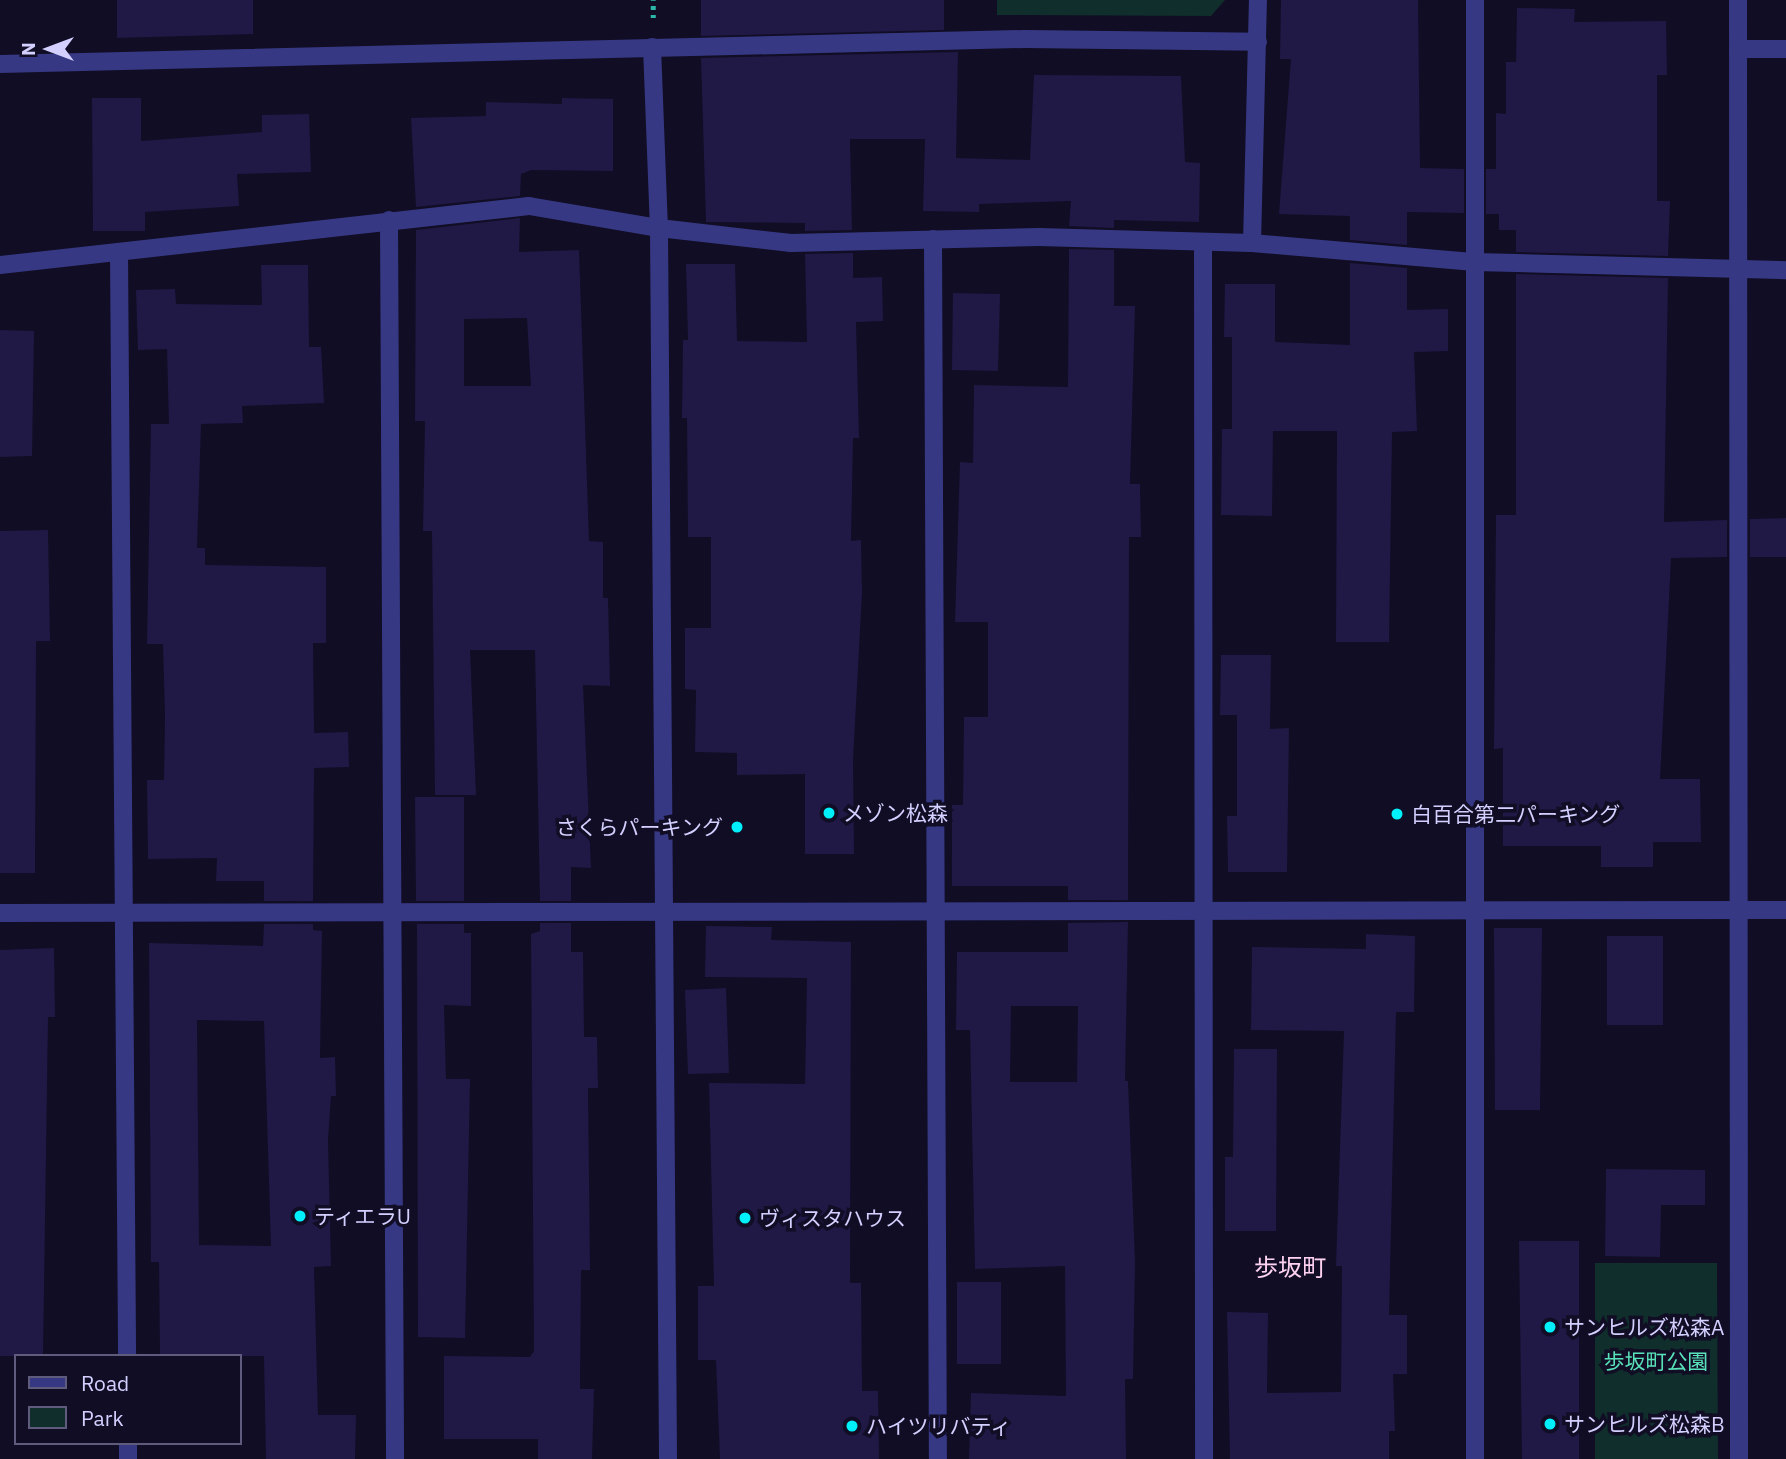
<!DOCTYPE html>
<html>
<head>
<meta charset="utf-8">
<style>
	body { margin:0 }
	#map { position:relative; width:1786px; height:1459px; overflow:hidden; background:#100d24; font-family:"IBM Plex Sans","Noto Sans JP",sans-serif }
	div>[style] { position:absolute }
	.green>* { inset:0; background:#102e2b }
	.building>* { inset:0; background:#201945 }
	.path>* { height:4.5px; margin-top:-2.25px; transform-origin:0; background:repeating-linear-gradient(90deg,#2bb8a8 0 3.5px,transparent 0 8.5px) }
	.minor>* { height:18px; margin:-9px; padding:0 9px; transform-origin:9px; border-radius:9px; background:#373884 }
	.dots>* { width:19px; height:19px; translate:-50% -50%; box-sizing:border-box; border:4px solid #100d24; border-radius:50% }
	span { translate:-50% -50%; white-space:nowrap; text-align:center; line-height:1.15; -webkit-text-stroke:7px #100d24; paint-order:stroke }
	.poi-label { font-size:21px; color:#d3d0ff }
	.left { translate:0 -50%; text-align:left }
	.right { translate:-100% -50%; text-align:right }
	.park-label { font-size:21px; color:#59e2b9 }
	.quarter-label { font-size:24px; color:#ffd2f1 }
	.legend { position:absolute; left:14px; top:1354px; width:228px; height:91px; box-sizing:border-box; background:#100d24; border:2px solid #5e5b7c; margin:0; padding:9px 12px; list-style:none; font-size:21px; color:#d3d0ff }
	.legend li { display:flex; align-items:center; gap:14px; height:35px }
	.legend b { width:35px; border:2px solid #5e5b7c }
	.north { position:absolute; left:14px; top:14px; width:70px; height:70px; -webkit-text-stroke:5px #100d24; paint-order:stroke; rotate:270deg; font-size:19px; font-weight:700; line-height:28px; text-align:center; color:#d3d0ff }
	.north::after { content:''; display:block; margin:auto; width:24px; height:32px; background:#d3d0ff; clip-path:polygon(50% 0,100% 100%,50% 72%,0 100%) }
</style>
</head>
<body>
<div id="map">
	<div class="green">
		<i style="clip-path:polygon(997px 0,1225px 0,1211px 16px,997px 15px)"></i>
		<i style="clip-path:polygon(1595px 1263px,1717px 1263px,1718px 1459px,1595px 1459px)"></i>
	</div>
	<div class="building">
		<i style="clip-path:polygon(117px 0,253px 0,253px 34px,117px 38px)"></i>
		<i style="clip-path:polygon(701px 0,944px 0,944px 30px,701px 36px)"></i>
		<i style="clip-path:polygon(1281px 0,1418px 0,1420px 168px,1464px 169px,1464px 213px,1407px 212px,1407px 245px,1350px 240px,1350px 216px,1279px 214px,1291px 59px,1280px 59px)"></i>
		<i style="clip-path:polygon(1517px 8px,1575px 9px,1574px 22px,1666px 21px,1667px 75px,1657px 75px,1657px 201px,1670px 201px,1668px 256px,1516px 252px,1516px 230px,1499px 230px,1499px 214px,1486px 214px,1486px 169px,1496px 169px,1496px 113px,1506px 114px,1506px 62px,1516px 62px)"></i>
		<i style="clip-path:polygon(958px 52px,956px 158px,1030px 160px,1034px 75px,1181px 76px,1185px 162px,1200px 163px,1199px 222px,1114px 220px,1114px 228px,1069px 226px,1071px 201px,979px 204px,979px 212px,923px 211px,925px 139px,850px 139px,852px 230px,805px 231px,805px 223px,706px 222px,701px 58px)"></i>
		<i style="clip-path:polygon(92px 98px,141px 98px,141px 141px,262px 132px,262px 115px,309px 114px,311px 172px,237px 174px,239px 206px,145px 212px,145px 231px,93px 231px)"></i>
		<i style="clip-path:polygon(562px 98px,613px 99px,613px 171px,531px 170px,521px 174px,520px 196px,416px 207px,411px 118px,486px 116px,486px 102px,562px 104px)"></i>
		<i style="clip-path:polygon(evenodd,520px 218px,519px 252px,579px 250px,589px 541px,603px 542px,603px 598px,608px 598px,610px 686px,583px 685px,591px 868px,571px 867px,571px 901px,540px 901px,535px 650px,470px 650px,476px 795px,435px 795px,432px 531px,423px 531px,425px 421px,415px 421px,416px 230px,520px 218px,527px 318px,531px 386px,464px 386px,464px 319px,527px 318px)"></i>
		<i style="clip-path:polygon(1069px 249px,1114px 250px,1114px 306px,1135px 306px,1130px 484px,1140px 484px,1141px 537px,1129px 537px,1128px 900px,1068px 900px,1068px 886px,952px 886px,952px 805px,963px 805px,964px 717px,988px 717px,988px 622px,955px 622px,960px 462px,973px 463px,974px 385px,1068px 387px)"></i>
		<i style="clip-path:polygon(853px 253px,853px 278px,882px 277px,883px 321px,856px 322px,859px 438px,853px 438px,851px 541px,861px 540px,862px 593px,853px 760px,854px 854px,805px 854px,805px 774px,737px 775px,737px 753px,695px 752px,696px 690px,685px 689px,685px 628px,711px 628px,711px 537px,688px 537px,687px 418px,682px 418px,683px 340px,688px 340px,686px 264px,735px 264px,737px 341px,807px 342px,805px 254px)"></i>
		<i style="clip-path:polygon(1350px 263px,1407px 268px,1407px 310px,1448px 309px,1448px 351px,1414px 352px,1417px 431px,1392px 432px,1389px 642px,1336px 642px,1337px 431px,1273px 431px,1272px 516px,1221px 515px,1222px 429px,1232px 429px,1232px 337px,1224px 337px,1225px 284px,1275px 284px,1275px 342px,1350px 345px)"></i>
		<i style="clip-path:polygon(261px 265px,308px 265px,309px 347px,321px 347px,324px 403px,242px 406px,243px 423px,201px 424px,197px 548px,205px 548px,205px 565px,326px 567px,326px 643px,313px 643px,314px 733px,348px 732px,349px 767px,314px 768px,313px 901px,264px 901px,264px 881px,216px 881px,217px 858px,148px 859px,147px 780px,164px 780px,165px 716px,163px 644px,147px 644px,151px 424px,169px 424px,167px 349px,138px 350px,136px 290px,175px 289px,176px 304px,262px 305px)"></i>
		<i style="clip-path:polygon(1516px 274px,1668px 278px,1664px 522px,1727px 520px,1727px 557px,1671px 558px,1660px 779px,1700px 779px,1701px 842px,1653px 842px,1653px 867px,1601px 867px,1601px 846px,1503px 846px,1503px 748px,1494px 749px,1496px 515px,1516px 515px)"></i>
		<i style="clip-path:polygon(953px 293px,1000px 294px,998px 371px,952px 370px)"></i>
		<i style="clip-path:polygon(0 330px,34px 331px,32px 456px,0 457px)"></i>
		<i style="clip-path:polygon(1786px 518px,1786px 557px,1750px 557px,1750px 519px)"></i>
		<i style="clip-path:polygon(48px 530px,50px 641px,36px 641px,35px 873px,0 873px,0 531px)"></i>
		<i style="clip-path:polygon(1221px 655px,1271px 655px,1270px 729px,1289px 728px,1287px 872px,1228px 872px,1227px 816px,1237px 816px,1237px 715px,1220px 715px)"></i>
		<i style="clip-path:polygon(415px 797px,464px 797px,464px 901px,416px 901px)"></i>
		<i style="clip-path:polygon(evenodd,1128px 922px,1125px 1081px,1128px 1081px,1135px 1261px,1133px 1379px,1125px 1379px,1126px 1459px,969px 1459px,971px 1393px,1066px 1396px,1065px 1266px,975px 1269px,970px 1030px,956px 1030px,957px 952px,1068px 952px,1068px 923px,1128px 922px,1011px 1006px,1078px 1006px,1077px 1082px,1010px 1082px,1011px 1006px)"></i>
		<i style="clip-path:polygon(540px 923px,571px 923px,571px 952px,583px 952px,584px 1037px,597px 1037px,598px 1088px,588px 1088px,590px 1270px,581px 1270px,580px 1389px,594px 1389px,592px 1459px,538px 1459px,538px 1439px,444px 1439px,444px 1356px,530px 1357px,534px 1351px,531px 934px,540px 931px)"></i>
		<i style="clip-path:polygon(evenodd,264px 924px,313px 924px,313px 930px,322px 931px,320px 1058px,335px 1057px,336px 1096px,331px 1096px,328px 1140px,331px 1266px,314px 1267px,318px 1415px,356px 1415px,355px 1459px,266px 1459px,264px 1356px,160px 1356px,159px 1262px,151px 1262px,149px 943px,263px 946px,264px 924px,197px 1020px,264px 1021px,271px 1246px,199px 1245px,197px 1020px)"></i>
		<i style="clip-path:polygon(417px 924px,464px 924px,464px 933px,471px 933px,471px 1006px,444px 1005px,446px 1079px,470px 1079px,465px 1338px,418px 1337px)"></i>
		<i style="clip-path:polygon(706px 926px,772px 927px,771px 940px,851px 942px,850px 1283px,861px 1283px,862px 1391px,878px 1391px,879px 1459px,720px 1459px,716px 1360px,698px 1360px,698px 1286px,714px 1286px,709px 1083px,805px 1084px,807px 978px,705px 977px)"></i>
		<i style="clip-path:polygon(1494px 928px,1542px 928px,1540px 1110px,1495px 1110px)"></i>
		<i style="clip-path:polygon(1366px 934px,1415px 936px,1414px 1012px,1396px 1012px,1389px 1315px,1407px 1315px,1407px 1374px,1393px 1374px,1395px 1431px,1389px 1431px,1389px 1459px,1230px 1459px,1227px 1312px,1268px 1313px,1267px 1393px,1341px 1392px,1342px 1266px,1336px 1266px,1344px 1031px,1251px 1030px,1252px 947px,1366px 949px)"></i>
		<i style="clip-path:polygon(1607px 936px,1663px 936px,1663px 1025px,1607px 1025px)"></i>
		<i style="clip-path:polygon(54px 948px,55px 1017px,48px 1017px,43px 1356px,0 1356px,0 950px)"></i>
		<i style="clip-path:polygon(726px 988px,729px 1073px,688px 1074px,685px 990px)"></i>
		<i style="clip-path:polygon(1234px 1049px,1277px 1049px,1276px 1231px,1225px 1231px,1225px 1157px,1233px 1157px)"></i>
		<i style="clip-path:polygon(1606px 1169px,1705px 1170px,1705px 1205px,1661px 1205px,1660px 1257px,1605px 1256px)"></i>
		<i style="clip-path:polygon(1519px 1241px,1579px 1241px,1579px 1459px,1522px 1459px)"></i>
		<i style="clip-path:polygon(957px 1282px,1001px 1282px,1001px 1364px,957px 1364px)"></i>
	</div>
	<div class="path">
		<i style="left:653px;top:18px;width:18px;rotate:-90deg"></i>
	</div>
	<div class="minor">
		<i style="left:1738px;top:0;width:1459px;rotate:89.96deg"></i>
		<i style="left:652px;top:47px;width:181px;rotate:87.8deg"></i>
		<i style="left:659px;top:228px;width:1231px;rotate:89.58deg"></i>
		<i style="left:1738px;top:49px;width:48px"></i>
		<i style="left:0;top:64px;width:1025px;rotate:-1.4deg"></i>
		<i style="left:1025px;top:39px;width:233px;rotate:0.7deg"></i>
		<i style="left:389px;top:220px;width:1239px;rotate:89.72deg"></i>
		<i style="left:933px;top:239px;width:1220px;rotate:89.77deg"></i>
		<i style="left:1203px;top:242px;width:1217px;rotate:89.95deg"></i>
		<i style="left:1252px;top:243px;width:243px;rotate:-88.6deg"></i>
		<i style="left:119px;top:254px;width:1102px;rotate:89.58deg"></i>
		<i style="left:0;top:265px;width:532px;rotate:-6.36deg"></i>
		<i style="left:529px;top:206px;width:132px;rotate:9.6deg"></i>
		<i style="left:659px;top:228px;width:133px;rotate:6.5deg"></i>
		<i style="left:791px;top:243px;width:248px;rotate:-1.4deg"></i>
		<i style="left:1039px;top:237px;width:213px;rotate:1.6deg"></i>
		<i style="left:1252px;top:243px;width:224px;rotate:4.9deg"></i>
		<i style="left:1475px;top:262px;width:311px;rotate:1.5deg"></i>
		<i style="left:0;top:913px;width:1786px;rotate:-0.1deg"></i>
		<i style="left:128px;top:1443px;width:16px;rotate:90deg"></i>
		<i style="left:1475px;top:1459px;width:1459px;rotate:-90deg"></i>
	</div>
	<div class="dots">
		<i style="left:829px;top:813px;background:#00f0fb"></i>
		<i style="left:1397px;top:814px;background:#00f0fb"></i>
		<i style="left:737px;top:827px;background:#00f0fb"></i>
		<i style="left:300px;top:1216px;background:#00f0fb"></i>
		<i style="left:745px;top:1218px;background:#00f0fb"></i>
		<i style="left:1550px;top:1327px;background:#00f0fb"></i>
		<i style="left:1550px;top:1424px;background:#00f0fb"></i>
		<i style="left:852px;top:1426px;background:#00f0fb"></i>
	</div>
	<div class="poi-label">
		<span class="left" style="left:843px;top:813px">メゾン松森</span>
		<span class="left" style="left:1411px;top:814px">白百合第二パーキング</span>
		<span class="right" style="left:723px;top:827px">さくらパーキング</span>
		<span class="left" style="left:314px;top:1216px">ティエラU</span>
		<span class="left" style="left:759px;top:1218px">ヴィスタハウス</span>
		<span class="left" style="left:1564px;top:1327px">サンヒルズ松森A</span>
		<span class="left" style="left:1564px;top:1424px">サンヒルズ松森B</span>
		<span class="left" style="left:866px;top:1426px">ハイツリバティ</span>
	</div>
	<div class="park-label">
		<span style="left:1656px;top:1361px">歩坂町公園</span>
	</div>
	<div class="quarter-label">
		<span style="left:1290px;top:1268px">歩坂町</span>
	</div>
	<ul class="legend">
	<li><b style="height:9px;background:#373884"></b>Road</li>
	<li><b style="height:19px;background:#102e2b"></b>Park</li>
	</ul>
	<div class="north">N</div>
</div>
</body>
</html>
